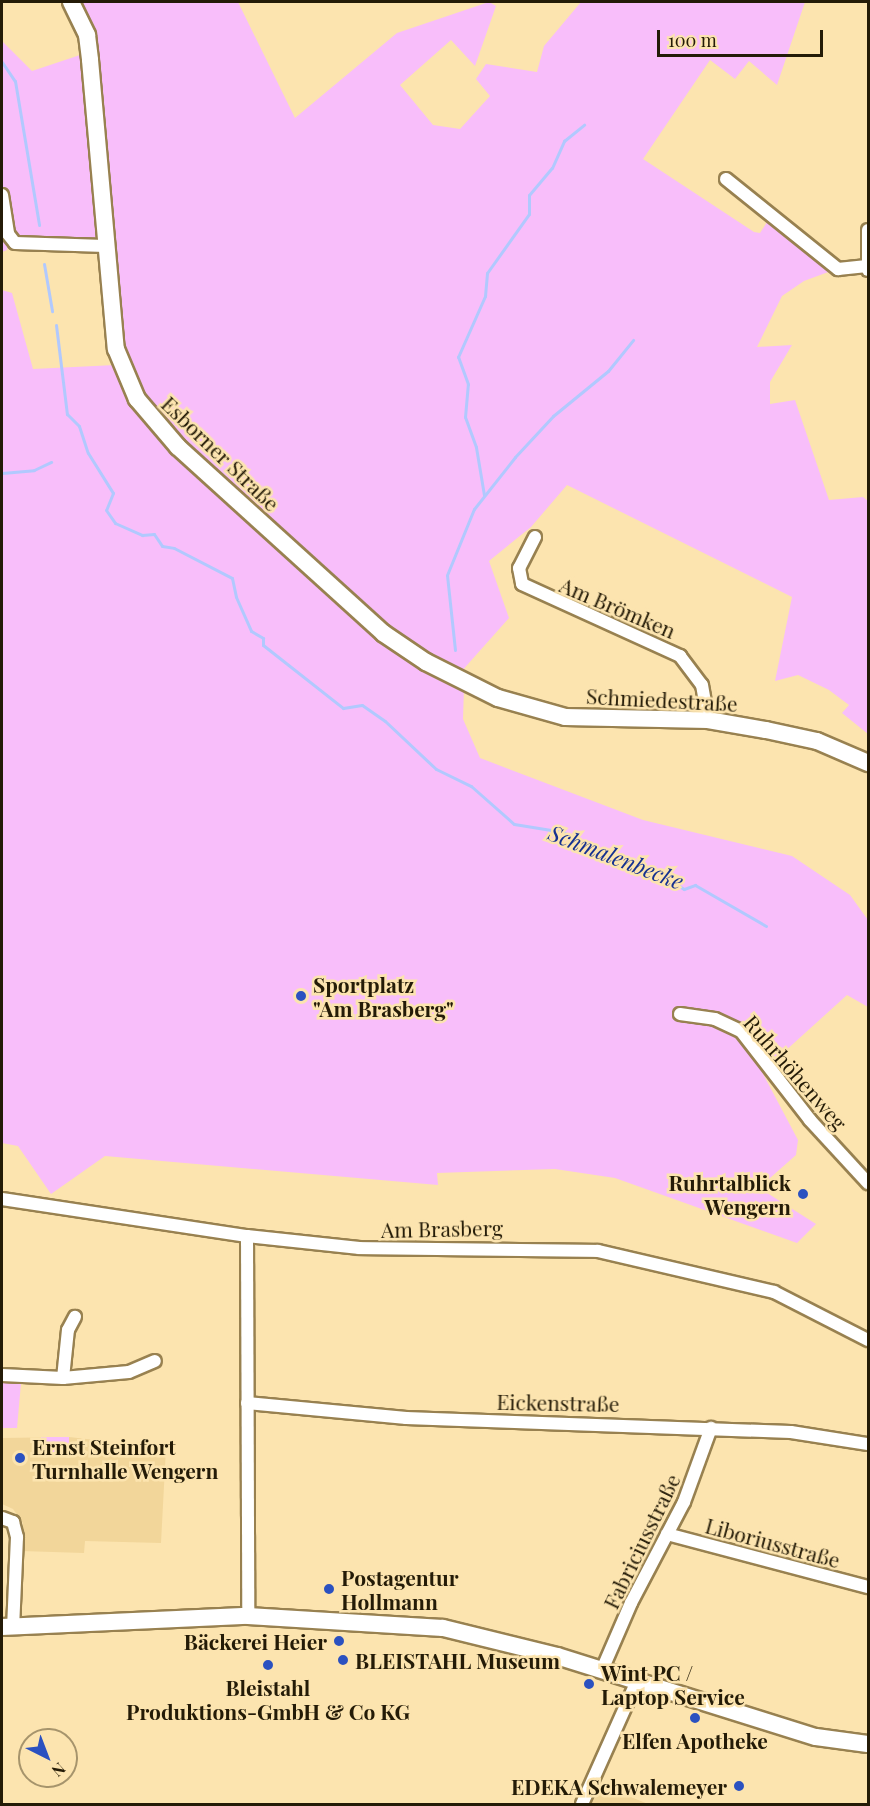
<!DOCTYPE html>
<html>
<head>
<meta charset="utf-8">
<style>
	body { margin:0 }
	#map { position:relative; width:870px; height:1806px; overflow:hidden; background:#fce4af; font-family:"Playfair Display",serif }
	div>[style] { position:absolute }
	.built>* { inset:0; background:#f2d69a }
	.green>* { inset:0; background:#f8befa }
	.stream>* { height:3px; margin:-1.5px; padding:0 1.5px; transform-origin:1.5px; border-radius:1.5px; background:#b1c9fe }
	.roads { filter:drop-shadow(2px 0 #988150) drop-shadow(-2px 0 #988150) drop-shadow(0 2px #988150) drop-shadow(0 -2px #988150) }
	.street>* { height:12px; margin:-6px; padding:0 6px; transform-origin:6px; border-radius:6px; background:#fff }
	.secondary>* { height:16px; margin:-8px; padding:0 8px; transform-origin:8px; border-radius:8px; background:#fff }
	.dots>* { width:16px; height:16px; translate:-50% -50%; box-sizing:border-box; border:3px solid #fce4af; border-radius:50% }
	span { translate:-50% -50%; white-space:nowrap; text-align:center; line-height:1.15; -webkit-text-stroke:5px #fce4af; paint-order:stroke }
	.street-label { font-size:21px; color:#241b07 }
	.poi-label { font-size:21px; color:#241b07; font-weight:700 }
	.left { translate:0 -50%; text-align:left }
	.right { translate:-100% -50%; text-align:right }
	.water-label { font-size:22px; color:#153191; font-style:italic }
	.frame { position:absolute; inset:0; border:3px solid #241b07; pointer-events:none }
	.north { position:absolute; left:18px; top:1728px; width:60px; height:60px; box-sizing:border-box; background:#fce4af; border:2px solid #a6946c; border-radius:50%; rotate:138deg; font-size:16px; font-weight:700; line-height:24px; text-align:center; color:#241b07 }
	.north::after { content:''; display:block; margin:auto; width:21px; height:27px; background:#2b51c0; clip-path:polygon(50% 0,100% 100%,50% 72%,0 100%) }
	.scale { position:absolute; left:657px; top:30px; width:166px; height:27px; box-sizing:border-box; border:3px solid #241b07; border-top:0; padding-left:8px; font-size:18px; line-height:21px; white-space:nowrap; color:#241b07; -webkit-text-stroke:4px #fce4af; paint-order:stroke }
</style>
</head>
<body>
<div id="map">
	<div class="built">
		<i style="clip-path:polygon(69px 1437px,166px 1448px,161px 1543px,85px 1541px,84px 1553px,21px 1551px,23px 1523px,13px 1509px,2px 1504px,2px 1438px)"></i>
		<i style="clip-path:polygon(592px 1782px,626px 1795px,648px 1804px,582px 1804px)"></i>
	</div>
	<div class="green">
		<i style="clip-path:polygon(77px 2px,238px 2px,295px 118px,397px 33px,489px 2px,496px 6px,475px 66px,451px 40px,400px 85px,433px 125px,460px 129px,490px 96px,476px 79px,486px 64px,537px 72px,544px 46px,581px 2px,805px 2px,777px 85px,749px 61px,735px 79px,710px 60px,643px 159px,754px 232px,760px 233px,769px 219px,831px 271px,804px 281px,782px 296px,757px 347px,792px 345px,770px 382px,770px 404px,795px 400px,829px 500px,863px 497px,868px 501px,868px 734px,842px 713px,849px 705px,829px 690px,798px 675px,775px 681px,792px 597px,567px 485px,531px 527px,489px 561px,509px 618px,460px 673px,406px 644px,158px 418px,143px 396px,118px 332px)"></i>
		<i style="clip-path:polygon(2px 41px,32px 71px,86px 53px,102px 244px,41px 244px,10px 231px,7px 250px,2px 252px)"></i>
		<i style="clip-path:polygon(2px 290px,12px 293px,33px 369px,115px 365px,258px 525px,464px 687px,463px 719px,480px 758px,643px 820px,792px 856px,850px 895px,868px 920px,868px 1007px,847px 995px,762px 1072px,798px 1140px,796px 1155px,770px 1178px,764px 1191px,816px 1224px,797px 1243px,615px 1178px,555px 1169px,437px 1173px,438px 1185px,105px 1156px,51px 1194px,18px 1146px,2px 1143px)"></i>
		<i style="clip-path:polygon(2px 1383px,21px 1383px,17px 1428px,2px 1428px)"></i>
		<i style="clip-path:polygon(41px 1437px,69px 1437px,69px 1453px,41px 1453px)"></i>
	</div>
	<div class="stream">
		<i style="left:2px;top:62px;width:23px;rotate:56deg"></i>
		<i style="left:15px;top:81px;width:146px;rotate:80.5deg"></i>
		<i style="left:44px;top:264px;width:48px;rotate:80.3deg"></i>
		<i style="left:56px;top:325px;width:90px;rotate:83deg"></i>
		<i style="left:67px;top:414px;width:17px;rotate:45deg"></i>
		<i style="left:79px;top:426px;width:28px;rotate:72deg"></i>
		<i style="left:88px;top:453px;width:47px;rotate:58deg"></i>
		<i style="left:113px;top:493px;width:18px;rotate:112deg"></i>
		<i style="left:106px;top:510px;width:16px;rotate:55deg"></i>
		<i style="left:115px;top:523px;width:30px;rotate:24deg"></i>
		<i style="left:142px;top:535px;width:12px;rotate:-5deg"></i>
		<i style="left:154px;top:534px;width:14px;rotate:56deg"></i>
		<i style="left:162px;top:546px;width:12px;rotate:9deg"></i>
		<i style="left:174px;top:548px;width:65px;rotate:27.3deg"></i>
		<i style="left:232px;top:578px;width:19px;rotate:78deg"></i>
		<i style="left:236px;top:597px;width:37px;rotate:66deg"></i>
		<i style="left:251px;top:631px;width:14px;rotate:30deg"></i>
		<i style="left:263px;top:638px;width:7px;rotate:90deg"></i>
		<i style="left:263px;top:645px;width:102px;rotate:38.2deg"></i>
		<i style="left:343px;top:708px;width:19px;rotate:-9deg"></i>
		<i style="left:362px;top:705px;width:28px;rotate:35deg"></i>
		<i style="left:385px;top:721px;width:70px;rotate:43.3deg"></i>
		<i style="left:436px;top:769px;width:39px;rotate:26deg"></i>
		<i style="left:471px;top:786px;width:57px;rotate:41.5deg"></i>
		<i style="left:514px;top:824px;width:50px;rotate:9.3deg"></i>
		<i style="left:563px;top:832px;width:54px;rotate:29.9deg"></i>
		<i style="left:610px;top:859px;width:46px;rotate:12.5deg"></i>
		<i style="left:655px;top:869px;width:35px;rotate:35deg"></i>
		<i style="left:684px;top:889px;width:12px;rotate:-20deg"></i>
		<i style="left:695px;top:885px;width:82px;rotate:30deg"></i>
		<i style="left:2px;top:473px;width:32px;rotate:-5deg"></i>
		<i style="left:34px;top:470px;width:19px;rotate:-25deg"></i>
		<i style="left:484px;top:495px;width:49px;rotate:-99.5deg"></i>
		<i style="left:476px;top:447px;width:32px;rotate:-110deg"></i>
		<i style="left:465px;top:417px;width:33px;rotate:-85deg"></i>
		<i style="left:468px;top:384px;width:29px;rotate:-110deg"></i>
		<i style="left:458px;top:357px;width:67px;rotate:-66.1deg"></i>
		<i style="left:485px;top:296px;width:23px;rotate:-85deg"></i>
		<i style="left:487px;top:273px;width:72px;rotate:-54.6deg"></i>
		<i style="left:529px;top:214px;width:19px;rotate:-90deg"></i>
		<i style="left:529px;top:195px;width:35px;rotate:-50deg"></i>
		<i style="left:552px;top:168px;width:30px;rotate:-66deg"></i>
		<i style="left:564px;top:141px;width:26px;rotate:-39deg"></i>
		<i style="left:455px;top:650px;width:75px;rotate:-96.1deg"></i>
		<i style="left:447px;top:575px;width:71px;rotate:-67.8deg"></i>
		<i style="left:474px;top:509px;width:66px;rotate:-51.7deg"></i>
		<i style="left:515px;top:457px;width:56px;rotate:-47.2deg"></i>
		<i style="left:553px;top:416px;width:71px;rotate:-39.3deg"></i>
		<i style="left:608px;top:371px;width:40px;rotate:-51deg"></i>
	</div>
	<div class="roads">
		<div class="street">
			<i style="left:726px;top:179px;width:144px;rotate:38.8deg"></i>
			<i style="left:838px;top:269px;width:29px;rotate:-6deg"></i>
			<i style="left:2px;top:195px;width:39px;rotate:81deg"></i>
			<i style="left:8px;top:234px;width:11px;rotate:52deg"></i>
			<i style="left:15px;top:243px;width:90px;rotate:1.9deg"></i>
			<i style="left:868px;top:230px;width:40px;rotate:90deg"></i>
			<i style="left:535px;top:537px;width:35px;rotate:117deg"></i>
			<i style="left:519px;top:568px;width:16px;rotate:79deg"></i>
			<i style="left:522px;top:584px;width:174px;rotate:24.5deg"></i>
			<i style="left:680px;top:656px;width:36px;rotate:53deg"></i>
			<i style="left:702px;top:685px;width:36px;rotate:80deg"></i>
			<i style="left:680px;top:1014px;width:35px;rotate:8deg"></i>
			<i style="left:715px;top:1019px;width:29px;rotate:25deg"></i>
			<i style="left:741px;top:1031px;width:113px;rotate:52.2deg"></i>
			<i style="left:810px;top:1120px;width:86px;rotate:47.4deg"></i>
			<i style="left:2px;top:1199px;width:248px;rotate:8.6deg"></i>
			<i style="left:247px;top:1236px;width:113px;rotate:6.1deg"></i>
			<i style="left:359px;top:1248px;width:239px;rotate:0.7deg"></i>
			<i style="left:598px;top:1251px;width:181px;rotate:13.1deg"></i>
			<i style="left:774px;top:1292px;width:106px;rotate:27.1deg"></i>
			<i style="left:247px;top:1236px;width:380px;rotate:89.8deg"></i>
			<i style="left:2px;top:1375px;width:61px;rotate:2.8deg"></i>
			<i style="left:63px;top:1378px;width:66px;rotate:-5.2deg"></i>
			<i style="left:129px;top:1372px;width:28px;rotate:-23deg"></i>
			<i style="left:63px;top:1378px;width:48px;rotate:-84.1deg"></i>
			<i style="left:68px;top:1330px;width:15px;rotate:-62deg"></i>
			<i style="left:247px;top:1403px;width:160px;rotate:5.4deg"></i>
			<i style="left:406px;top:1418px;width:385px;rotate:2.1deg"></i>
			<i style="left:791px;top:1432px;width:78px;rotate:8.9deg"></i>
			<i style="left:2px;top:1518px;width:12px;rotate:20deg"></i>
			<i style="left:13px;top:1522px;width:16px;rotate:75deg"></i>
			<i style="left:17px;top:1537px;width:90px;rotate:92.5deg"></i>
			<i style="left:667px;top:1534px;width:208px;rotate:14.8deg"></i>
			<i style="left:602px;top:1670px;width:73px;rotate:-66.6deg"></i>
			<i style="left:631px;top:1603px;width:114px;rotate:-62.3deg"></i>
			<i style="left:684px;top:1502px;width:79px;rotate:-70deg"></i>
			<i style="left:582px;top:1804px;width:135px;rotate:-65.9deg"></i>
		</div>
		<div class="secondary">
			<i style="left:71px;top:2px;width:37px;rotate:64deg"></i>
			<i style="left:87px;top:35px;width:25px;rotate:83deg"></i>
			<i style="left:90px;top:60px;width:290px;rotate:84.9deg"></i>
			<i style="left:116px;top:349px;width:54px;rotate:67.2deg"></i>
			<i style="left:137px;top:399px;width:63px;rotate:49.5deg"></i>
			<i style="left:178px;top:447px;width:277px;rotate:42.2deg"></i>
			<i style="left:383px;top:633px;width:52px;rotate:34deg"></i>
			<i style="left:426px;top:662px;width:80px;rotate:26.6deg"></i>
			<i style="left:498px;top:698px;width:70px;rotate:15.8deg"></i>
			<i style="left:565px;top:717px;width:143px;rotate:1.2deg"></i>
			<i style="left:708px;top:720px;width:59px;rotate:9.8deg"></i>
			<i style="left:766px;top:730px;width:52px;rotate:12.2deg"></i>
			<i style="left:817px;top:741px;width:56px;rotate:23.3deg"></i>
			<i style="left:2px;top:1627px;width:246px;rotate:-2.6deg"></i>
			<i style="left:248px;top:1616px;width:195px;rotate:3.5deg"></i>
			<i style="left:443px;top:1628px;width:117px;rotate:13.8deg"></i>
			<i style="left:557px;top:1656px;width:271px;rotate:17.4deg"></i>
			<i style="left:816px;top:1737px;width:52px;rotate:7.7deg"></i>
		</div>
	</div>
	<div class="dots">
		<i style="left:301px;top:996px;background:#2b51c0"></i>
		<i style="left:803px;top:1194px;background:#2b51c0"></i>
		<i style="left:20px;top:1458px;background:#2b51c0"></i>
		<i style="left:329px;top:1589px;background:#2b51c0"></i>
		<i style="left:339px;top:1641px;background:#2b51c0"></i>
		<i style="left:343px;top:1660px;background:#2b51c0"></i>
		<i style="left:268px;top:1665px;background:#2b51c0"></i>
		<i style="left:589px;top:1684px;background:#2b51c0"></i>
		<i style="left:695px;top:1718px;background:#2b51c0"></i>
		<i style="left:739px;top:1786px;background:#2b51c0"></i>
	</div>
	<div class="street-label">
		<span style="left:221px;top:453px;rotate:44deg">Esborner Straße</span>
		<span style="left:618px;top:607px;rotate:23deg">Am Brömken</span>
		<span style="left:662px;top:699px;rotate:3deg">Schmiedestraße</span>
		<span style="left:796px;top:1072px;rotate:49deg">Ruhrhöhenweg</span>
		<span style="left:442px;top:1228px;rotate:-1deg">Am Brasberg</span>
		<span style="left:558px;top:1402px;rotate:1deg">Eickenstraße</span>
		<span style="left:641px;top:1541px;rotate:-64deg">Fabriciusstraße</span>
		<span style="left:773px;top:1542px;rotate:15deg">Liboriusstraße</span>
	</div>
	<div class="poi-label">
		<span class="left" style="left:313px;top:996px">Sportplatz<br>"Am Brasberg"</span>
		<span class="right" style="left:791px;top:1194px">Ruhrtalblick<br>Wengern</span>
		<span class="left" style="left:32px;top:1458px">Ernst Steinfort<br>Turnhalle Wengern</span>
		<span class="left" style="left:341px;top:1589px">Postagentur<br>Hollmann</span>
		<span class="right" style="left:327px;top:1641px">Bäckerei Heier</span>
		<span class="left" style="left:355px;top:1660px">BLEISTAHL Museum</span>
		<span class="left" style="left:601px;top:1684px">Wint PC /<br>Laptop Service</span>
		<span style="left:268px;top:1699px">Bleistahl<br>Produktions-GmbH &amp; Co KG</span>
		<span style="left:695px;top:1740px">Elfen Apotheke</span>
		<span class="right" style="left:727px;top:1786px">EDEKA Schwalemeyer</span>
	</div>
	<div class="water-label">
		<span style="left:616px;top:857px;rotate:21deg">Schmalenbecke</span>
	</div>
	<div class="frame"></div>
	<div class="north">N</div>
	<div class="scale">100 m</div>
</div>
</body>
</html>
